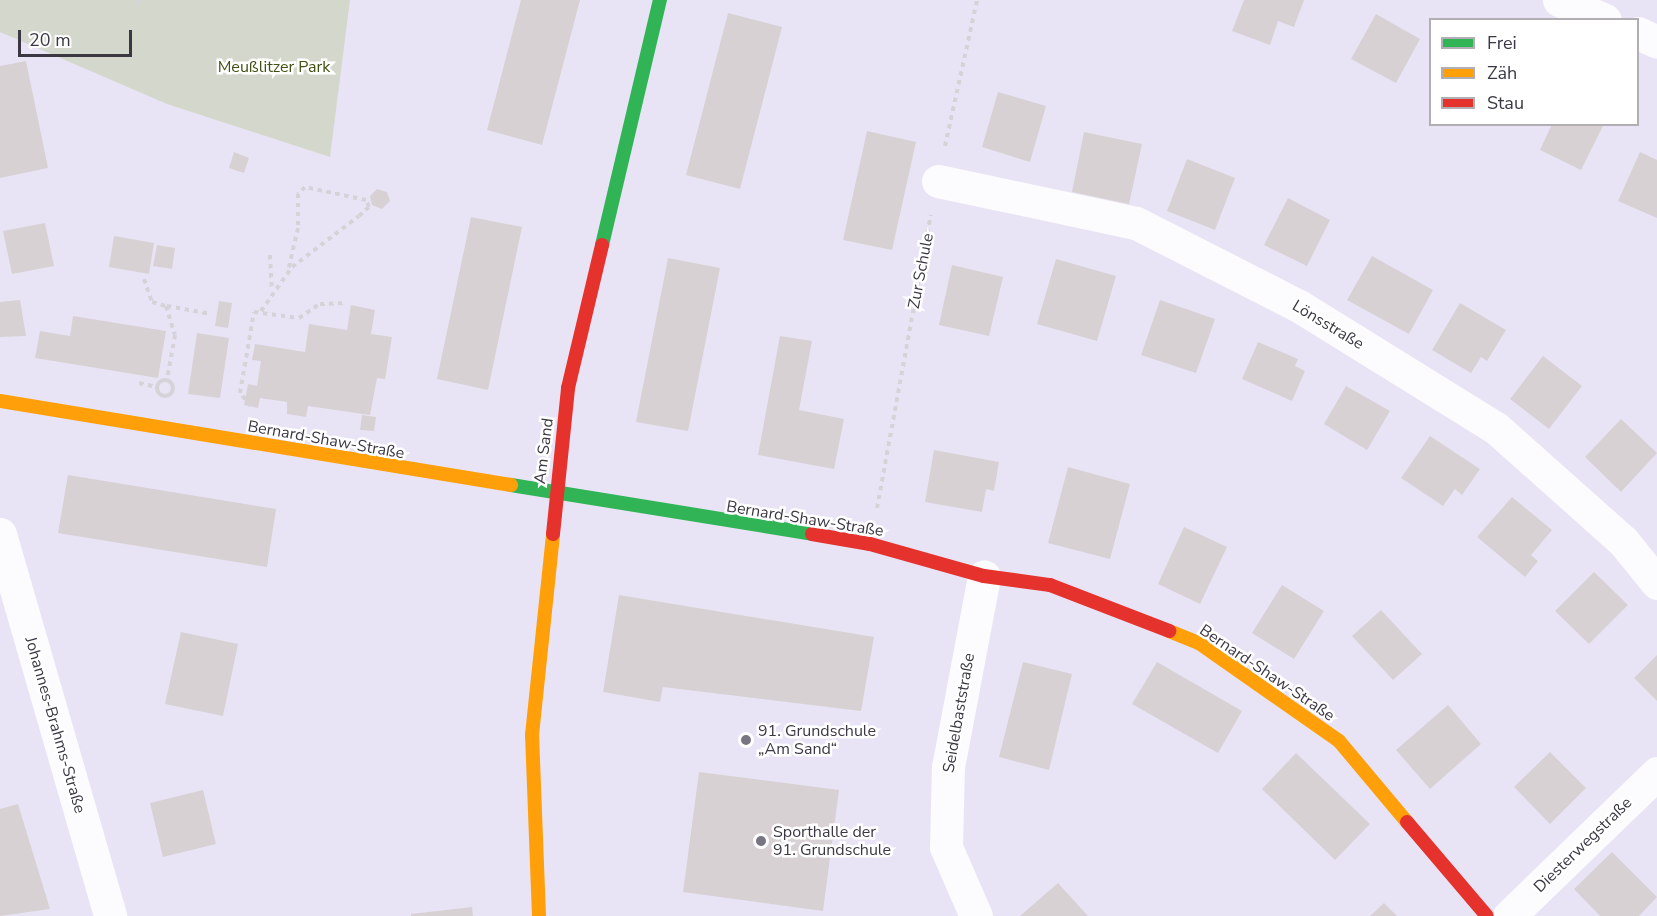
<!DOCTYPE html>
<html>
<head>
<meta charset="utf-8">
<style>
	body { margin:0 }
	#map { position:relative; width:1657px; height:916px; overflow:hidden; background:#e9e4f5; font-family:"Nunito Sans",sans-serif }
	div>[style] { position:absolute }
	.green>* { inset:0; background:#d4d8cc }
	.building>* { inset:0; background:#d7d1d4 }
	.path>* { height:4px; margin-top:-2px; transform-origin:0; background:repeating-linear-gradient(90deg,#d5d3d8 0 4.5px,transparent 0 9px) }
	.path>.ring { margin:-2px; padding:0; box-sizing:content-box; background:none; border:4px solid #d5d3d8; border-radius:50% }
	.street>* { height:33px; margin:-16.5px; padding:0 16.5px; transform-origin:16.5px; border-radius:16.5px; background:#fcfbfe }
	.fast>* { height:14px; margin:-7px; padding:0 7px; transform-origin:7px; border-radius:7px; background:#30b455 }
	.slow>* { height:14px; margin:-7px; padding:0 7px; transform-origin:7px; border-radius:7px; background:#ff9f0a }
	.jam>* { height:14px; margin:-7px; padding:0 7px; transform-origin:7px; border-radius:7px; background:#e5322d }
	.dots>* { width:16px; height:16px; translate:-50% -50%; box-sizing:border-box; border:3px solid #fff; border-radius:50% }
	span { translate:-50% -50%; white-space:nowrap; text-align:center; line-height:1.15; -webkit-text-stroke:5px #fff; paint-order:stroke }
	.park-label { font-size:16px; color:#404f12 }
	.street-label { font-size:16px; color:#3b3844 }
	.poi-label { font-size:16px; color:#3b3844 }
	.left { translate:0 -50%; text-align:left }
	.legend { position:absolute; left:1429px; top:18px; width:210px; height:108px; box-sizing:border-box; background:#fff; border:2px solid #b1afb4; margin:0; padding:8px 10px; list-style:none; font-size:18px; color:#3b3844 }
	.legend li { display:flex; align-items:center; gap:12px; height:30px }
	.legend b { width:30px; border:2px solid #b1afb4 }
	.scale { position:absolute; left:18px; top:30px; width:114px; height:27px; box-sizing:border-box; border:3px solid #3b3844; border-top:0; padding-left:8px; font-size:18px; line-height:21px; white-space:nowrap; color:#3b3844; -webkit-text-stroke:4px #fff; paint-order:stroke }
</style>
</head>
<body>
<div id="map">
	<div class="green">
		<i style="clip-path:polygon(0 0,350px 0,330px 157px,167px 104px,0 32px)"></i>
	</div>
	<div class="building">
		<i style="clip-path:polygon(521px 0,580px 0,542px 145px,487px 130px)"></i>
		<i style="clip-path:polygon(1244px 0,1304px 0,1294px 27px,1278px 21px,1270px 45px,1232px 31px)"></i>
		<i style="clip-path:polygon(728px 13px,782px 27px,740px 189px,686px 175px)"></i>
		<i style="clip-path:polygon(1376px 14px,1420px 39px,1396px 83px,1351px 59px)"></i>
		<i style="clip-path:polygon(26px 61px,48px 168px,0 178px,0 66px)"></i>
		<i style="clip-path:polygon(998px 92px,1046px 106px,1030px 162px,982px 147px)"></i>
		<i style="clip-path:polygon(1552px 124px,1604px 124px,1581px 170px,1540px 150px)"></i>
		<i style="clip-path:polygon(867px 131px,916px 142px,892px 250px,843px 240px)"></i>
		<i style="clip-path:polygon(1084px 132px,1142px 144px,1129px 204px,1072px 192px)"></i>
		<i style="clip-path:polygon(234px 152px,249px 158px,244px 173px,229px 168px)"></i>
		<i style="clip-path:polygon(1640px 152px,1657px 160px,1657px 218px,1618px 201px)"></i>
		<i style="clip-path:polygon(1187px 159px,1235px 178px,1215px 230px,1167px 211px)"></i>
		<i style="clip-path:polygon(377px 189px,387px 192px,390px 201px,382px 209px,372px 205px,370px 196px)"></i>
		<i style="clip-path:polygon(1288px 198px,1330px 220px,1307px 266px,1264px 245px)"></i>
		<i style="clip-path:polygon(471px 217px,522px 227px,488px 390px,437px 379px)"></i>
		<i style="clip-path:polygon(45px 223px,54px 266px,12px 274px,3px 231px)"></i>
		<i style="clip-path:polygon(114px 236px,154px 243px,149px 274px,109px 267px)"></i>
		<i style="clip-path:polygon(157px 245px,175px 248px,172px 269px,153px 266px)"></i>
		<i style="clip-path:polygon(1372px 256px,1433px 290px,1409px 334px,1347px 300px)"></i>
		<i style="clip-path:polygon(668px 258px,720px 268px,688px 431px,636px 422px)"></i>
		<i style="clip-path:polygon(1056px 259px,1116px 276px,1097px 341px,1037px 324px)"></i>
		<i style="clip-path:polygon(952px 265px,1003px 277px,989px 336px,939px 325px)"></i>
		<i style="clip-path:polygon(20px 300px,26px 336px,0 337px,0 302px)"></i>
		<i style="clip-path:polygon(1160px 300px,1215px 319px,1196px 373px,1141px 355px)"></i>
		<i style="clip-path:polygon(219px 301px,232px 303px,228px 328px,215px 326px)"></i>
		<i style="clip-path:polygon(1460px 303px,1506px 330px,1487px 361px,1481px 357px,1471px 373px,1432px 350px)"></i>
		<i style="clip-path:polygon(351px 305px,375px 310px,371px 334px,392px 337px,385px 379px,377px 378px,370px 415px,308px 406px,306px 417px,287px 414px,287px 402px,260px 398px,258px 408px,244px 405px,248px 384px,257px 386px,261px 361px,252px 360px,255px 344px,305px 352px,309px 324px,347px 330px)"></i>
		<i style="clip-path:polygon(73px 316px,166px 331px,158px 378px,35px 358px,40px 331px,70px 336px)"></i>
		<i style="clip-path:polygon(197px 333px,229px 338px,220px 398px,188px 394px)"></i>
		<i style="clip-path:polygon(780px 336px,812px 341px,799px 410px,844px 419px,834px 469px,758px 455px)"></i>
		<i style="clip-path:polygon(1258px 342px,1298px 359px,1295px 366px,1305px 371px,1292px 401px,1242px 379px)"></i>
		<i style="clip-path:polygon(1543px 356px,1582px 386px,1549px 429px,1510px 399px)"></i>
		<i style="clip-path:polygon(1346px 386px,1390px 411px,1367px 450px,1324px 424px)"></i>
		<i style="clip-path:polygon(362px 415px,376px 417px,374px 431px,360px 430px)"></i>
		<i style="clip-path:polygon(1621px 419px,1657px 453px,1621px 492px,1585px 457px)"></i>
		<i style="clip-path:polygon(1430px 436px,1480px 469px,1462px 495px,1455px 489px,1443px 506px,1401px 478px)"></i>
		<i style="clip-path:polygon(934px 450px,999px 462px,994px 491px,986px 489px,982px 512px,925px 502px)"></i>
		<i style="clip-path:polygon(1068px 467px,1130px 484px,1110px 559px,1048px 543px)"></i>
		<i style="clip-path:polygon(68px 475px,276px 509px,267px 567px,58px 533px)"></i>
		<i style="clip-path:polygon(1512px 497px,1552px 530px,1531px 555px,1538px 561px,1525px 577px,1477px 537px)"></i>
		<i style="clip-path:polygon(1184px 527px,1227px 547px,1200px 604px,1158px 584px)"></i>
		<i style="clip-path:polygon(1594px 572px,1628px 605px,1589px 644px,1555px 611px)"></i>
		<i style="clip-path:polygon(1282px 585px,1324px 611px,1294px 659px,1252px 633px)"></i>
		<i style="clip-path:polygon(619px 595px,874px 637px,861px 711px,663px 687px,660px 702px,603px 692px)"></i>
		<i style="clip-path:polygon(1381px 610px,1422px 654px,1393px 680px,1352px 636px)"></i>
		<i style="clip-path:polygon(181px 632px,238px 644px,223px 716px,165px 704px)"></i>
		<i style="clip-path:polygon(1657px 655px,1657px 701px,1634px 678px)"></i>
		<i style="clip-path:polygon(1023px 662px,1072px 674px,1049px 770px,999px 757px)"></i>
		<i style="clip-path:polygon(1157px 662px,1242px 711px,1218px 753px,1132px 704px)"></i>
		<i style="clip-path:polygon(1448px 705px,1481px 744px,1430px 789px,1396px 750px)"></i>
		<i style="clip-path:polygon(1550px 752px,1586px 788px,1550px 824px,1514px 787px)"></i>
		<i style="clip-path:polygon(1296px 753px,1370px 824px,1335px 860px,1262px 789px)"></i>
		<i style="clip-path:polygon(699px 772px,839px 790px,823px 911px,683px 892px)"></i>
		<i style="clip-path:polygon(203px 790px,216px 844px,163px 857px,150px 803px)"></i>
		<i style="clip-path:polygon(18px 804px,50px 909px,0 916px,0 809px)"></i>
		<i style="clip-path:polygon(1612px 852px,1657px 897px,1639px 916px,1600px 916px,1574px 889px)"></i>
		<i style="clip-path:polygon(1058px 883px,1088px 916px,1020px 916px)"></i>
		<i style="clip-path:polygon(1384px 903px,1397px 916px,1370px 916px)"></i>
		<i style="clip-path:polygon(472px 907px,473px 916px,411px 916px,411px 914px)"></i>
	</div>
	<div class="path">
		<i style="left:138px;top:4px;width:4px;rotate:-76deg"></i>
		<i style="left:945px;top:146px;width:149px;rotate:-77.6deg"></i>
		<i style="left:270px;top:255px;width:33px;rotate:87deg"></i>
		<i style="left:144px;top:279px;width:24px;rotate:71deg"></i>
		<i style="left:152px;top:302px;width:15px;rotate:16deg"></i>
		<i style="left:166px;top:306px;width:30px;rotate:73deg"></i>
		<i style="left:175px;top:335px;width:46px;rotate:100.1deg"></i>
		<i style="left:167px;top:306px;width:45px;rotate:10.3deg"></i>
		<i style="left:261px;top:311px;width:54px;rotate:-54.8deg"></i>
		<i style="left:292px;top:267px;width:84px;rotate:-37.3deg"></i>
		<i style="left:359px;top:216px;width:13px;rotate:-42deg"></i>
		<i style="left:369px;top:207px;width:8px;rotate:-113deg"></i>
		<i style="left:366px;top:200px;width:62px;rotate:-168deg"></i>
		<i style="left:305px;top:187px;width:10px;rotate:135deg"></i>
		<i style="left:298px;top:194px;width:34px;rotate:90deg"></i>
		<i style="left:298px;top:228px;width:44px;rotate:103.1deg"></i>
		<i class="ring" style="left:157px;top:380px;width:12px;height:12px"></i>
		<i style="left:139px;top:383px;width:18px;rotate:13deg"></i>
		<i style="left:251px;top:406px;width:17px;rotate:-130deg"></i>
		<i style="left:240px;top:393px;width:82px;rotate:-80.2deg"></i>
		<i style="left:254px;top:312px;width:45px;rotate:7.6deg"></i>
		<i style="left:299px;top:318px;width:25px;rotate:-34deg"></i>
		<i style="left:320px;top:304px;width:23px;rotate:-2deg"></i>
		<i style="left:877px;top:508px;width:298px;rotate:-79.6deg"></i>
	</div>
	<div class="street">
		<i style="left:1559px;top:0;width:50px;rotate:23.5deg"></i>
		<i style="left:1638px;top:33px;width:21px;rotate:25deg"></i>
		<i style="left:938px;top:181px;width:202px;rotate:12deg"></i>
		<i style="left:1136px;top:223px;width:183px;rotate:27deg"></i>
		<i style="left:1299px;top:306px;width:232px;rotate:31.8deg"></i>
		<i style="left:1496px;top:428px;width:170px;rotate:41.7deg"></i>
		<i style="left:1623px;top:541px;width:54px;rotate:51deg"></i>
		<i style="left:0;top:534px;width:398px;rotate:73.9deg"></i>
		<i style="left:976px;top:916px;width:75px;rotate:-113.5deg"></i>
		<i style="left:946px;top:847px;width:80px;rotate:-88.6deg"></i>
		<i style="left:948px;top:767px;width:194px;rotate:-79.3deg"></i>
		<i style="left:1509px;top:916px;width:206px;rotate:-44deg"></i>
	</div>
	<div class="fast">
		<i style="left:602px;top:245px;width:252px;rotate:-76.7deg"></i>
		<i style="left:511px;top:485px;width:305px;rotate:9.2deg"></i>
	</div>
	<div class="slow">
		<i style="left:0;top:401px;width:518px;rotate:9.33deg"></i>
		<i style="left:1169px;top:631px;width:32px;rotate:22deg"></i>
		<i style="left:1199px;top:643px;width:171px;rotate:35deg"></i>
		<i style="left:1339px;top:741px;width:106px;rotate:50deg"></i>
		<i style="left:539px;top:916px;width:181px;rotate:-92.2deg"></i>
		<i style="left:532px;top:735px;width:202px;rotate:-84deg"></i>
	</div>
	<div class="jam">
		<i style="left:553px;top:534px;width:147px;rotate:-84.1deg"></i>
		<i style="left:568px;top:388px;width:147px;rotate:-76.6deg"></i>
		<i style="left:812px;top:534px;width:59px;rotate:9.8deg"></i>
		<i style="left:870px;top:544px;width:118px;rotate:15.7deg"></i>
		<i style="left:984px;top:576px;width:67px;rotate:7.8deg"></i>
		<i style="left:1050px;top:585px;width:128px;rotate:21.1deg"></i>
		<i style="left:1407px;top:822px;width:123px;rotate:49.6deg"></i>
	</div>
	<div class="dots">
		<i style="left:746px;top:740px;background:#787482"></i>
		<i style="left:761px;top:841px;background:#787482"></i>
	</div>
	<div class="park-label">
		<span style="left:274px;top:67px">Meußlitzer Park</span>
	</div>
	<div class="street-label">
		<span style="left:921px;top:271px;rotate:-79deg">Zur Schule</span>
		<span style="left:1328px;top:325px;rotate:31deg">Lönsstraße</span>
		<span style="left:326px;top:440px;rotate:10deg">Bernard-Shaw-Straße</span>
		<span style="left:544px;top:451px;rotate:-83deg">Am Sand</span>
		<span style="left:805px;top:519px;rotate:9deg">Bernard-Shaw-Straße</span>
		<span style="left:1267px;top:673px;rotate:34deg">Bernard-Shaw-Straße</span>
		<span style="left:959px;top:713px;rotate:-80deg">Seidelbaststraße</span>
		<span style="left:55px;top:725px;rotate:74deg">Johannes-Brahms-Straße</span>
		<span style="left:1583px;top:845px;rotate:-44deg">Diesterwegstraße</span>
	</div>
	<div class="poi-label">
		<span class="left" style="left:758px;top:740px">91. Grundschule<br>„Am Sand“</span>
		<span class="left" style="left:773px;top:841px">Sporthalle der<br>91. Grundschule</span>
	</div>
	<ul class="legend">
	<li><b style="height:8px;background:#30b455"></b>Frei</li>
	<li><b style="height:8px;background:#ff9f0a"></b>Zäh</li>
	<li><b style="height:8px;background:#e5322d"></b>Stau</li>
	</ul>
	<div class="scale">20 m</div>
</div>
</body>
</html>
